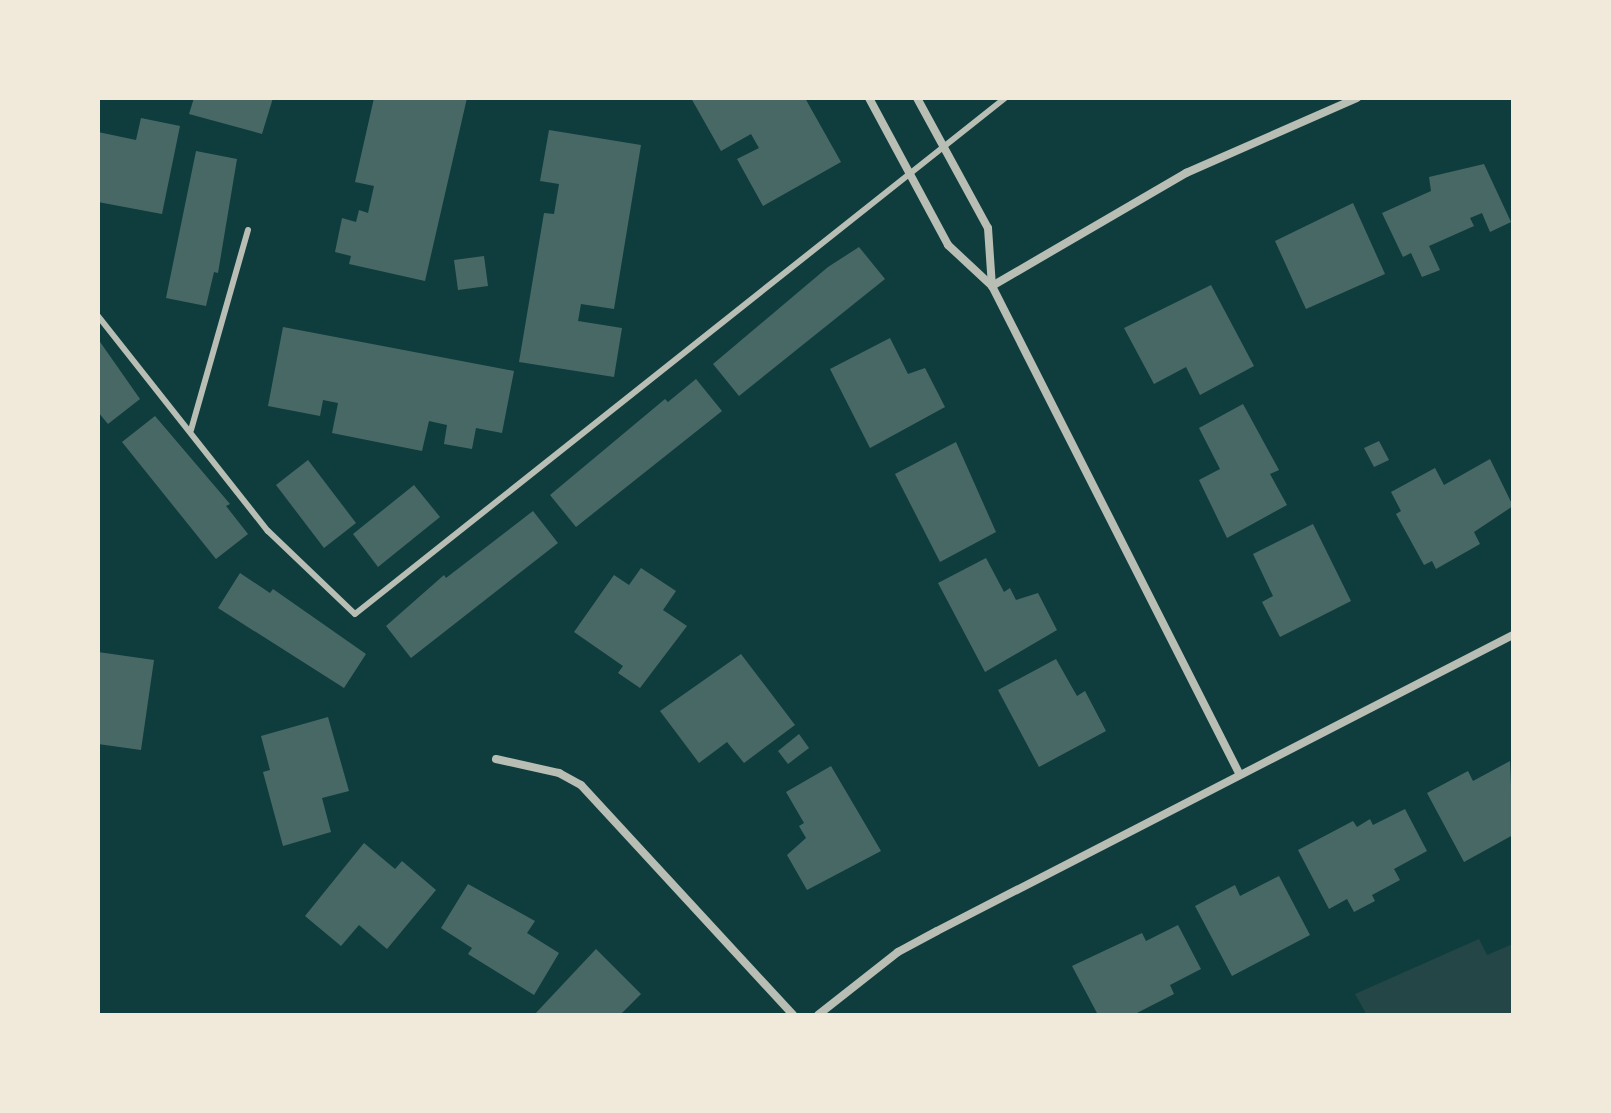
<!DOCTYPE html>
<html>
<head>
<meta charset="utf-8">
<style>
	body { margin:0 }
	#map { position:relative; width:1611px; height:1113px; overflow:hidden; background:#0f3d3e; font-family:"Libre Baskerville",serif }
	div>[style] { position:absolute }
	.green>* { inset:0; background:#244646 }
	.building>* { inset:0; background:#486865 }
	.service>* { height:6px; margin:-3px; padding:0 3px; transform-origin:3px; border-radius:3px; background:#b8beb3 }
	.minor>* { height:8px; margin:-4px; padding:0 4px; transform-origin:4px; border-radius:4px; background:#b8beb3 }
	span { translate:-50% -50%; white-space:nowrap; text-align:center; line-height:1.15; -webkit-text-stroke:6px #f1e9da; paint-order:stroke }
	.frame { position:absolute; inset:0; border:100px solid #f1e9da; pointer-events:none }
</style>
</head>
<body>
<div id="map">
	<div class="green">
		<i style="clip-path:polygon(1479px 939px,1487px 955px,1513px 944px,1513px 1015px,1367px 1015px,1355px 994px)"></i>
	</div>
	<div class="building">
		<i style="clip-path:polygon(194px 98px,273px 98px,262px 134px,189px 114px)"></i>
		<i style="clip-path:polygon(374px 98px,467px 98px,425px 281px,349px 264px,351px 256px,335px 252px,342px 218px,356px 222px,359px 210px,368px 213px,374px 186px,355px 182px)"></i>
		<i style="clip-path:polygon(691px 98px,805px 98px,841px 162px,763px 206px,737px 159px,759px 148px,751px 134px,721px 151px)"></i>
		<i style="clip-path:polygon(141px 118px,180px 126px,162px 214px,98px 202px,98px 132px,136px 140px)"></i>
		<i style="clip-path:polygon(549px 130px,641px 145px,614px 309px,581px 304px,578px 321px,622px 328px,614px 377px,519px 362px,544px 213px,554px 214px,559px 184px,540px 181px)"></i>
		<i style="clip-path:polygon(196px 151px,237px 159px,218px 273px,214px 272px,206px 306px,166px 298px)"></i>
		<i style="clip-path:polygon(1484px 164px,1511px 222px,1490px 232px,1482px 213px,1470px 218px,1474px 226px,1429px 246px,1440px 270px,1422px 277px,1411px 253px,1403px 257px,1382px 213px,1431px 191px,1429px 177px)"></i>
		<i style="clip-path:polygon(1353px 203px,1385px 274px,1306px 309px,1275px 241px)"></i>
		<i style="clip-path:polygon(859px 247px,885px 279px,739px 396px,713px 364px,828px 267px)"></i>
		<i style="clip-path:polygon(484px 256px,488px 286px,458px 290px,454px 260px)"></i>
		<i style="clip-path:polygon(1211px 285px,1254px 366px,1200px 395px,1186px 367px,1154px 384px,1124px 328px)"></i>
		<i style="clip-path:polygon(283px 327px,514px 371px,502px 433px,476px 428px,472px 449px,444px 444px,447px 425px,429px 421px,422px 451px,332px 433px,338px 403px,323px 400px,320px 416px,268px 406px)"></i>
		<i style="clip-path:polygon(890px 338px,908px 374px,925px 368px,945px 407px,870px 448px,830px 369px)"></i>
		<i style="clip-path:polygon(98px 339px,140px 399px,108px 424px,98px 412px)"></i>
		<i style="clip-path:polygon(696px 379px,722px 411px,576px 527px,550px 495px,665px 399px,668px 402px)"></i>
		<i style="clip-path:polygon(1243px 404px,1279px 470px,1270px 474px,1287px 505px,1227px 538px,1199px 480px,1220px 469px,1199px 428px)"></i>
		<i style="clip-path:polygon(155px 416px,230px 504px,226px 506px,248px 534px,216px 559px,122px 442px)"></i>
		<i style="clip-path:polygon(1379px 441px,1389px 460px,1374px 467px,1364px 448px)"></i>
		<i style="clip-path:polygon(956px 442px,996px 532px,940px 562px,895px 474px)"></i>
		<i style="clip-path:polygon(1490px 459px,1513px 506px,1474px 532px,1480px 544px,1436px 569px,1432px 561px,1424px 565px,1396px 514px,1401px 511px,1391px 492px,1435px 468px,1444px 485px)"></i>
		<i style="clip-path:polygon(308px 460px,356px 523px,324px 548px,276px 485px)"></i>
		<i style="clip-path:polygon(414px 485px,440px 517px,378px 567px,353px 534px)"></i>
		<i style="clip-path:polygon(533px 511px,558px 543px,411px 658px,386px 626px,444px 575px,446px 578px)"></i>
		<i style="clip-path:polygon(1313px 524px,1351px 601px,1280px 637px,1262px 602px,1273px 596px,1253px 554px)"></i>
		<i style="clip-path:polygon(986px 558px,1004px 592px,1010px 588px,1016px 600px,1038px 593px,1057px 630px,985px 672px,938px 583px)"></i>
		<i style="clip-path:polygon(641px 568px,676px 591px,663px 610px,687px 626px,640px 688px,618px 673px,623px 666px,574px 632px,614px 575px,629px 585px)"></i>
		<i style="clip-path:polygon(240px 573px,270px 593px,273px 589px,366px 654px,344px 688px,218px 608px)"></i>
		<i style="clip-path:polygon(98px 652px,154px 660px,141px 750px,98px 744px)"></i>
		<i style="clip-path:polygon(741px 654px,795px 725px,744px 763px,727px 742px,699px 763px,660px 711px)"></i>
		<i style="clip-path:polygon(1056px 659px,1077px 696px,1085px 691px,1106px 731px,1039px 767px,998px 690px)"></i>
		<i style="clip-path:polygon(328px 717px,349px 791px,322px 798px,331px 832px,283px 846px,263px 772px,270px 770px,261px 736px)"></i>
		<i style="clip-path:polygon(799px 734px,809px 748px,788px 764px,778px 751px)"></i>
		<i style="clip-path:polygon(1510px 761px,1513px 835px,1464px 862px,1427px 793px,1468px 771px,1473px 781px)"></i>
		<i style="clip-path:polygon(831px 766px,881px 851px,807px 890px,787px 855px,806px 838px,799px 826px,804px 823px,786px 792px)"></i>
		<i style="clip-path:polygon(1405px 809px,1427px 851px,1394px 869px,1400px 880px,1372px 895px,1375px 901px,1354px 912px,1347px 899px,1329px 909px,1298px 850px,1353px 821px,1357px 827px,1370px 819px,1373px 825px)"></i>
		<i style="clip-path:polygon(364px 843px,395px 869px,402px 861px,436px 890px,387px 949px,359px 925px,341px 946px,305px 916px)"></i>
		<i style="clip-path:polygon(1279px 876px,1310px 935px,1232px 976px,1195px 906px,1235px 885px,1240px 896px)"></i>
		<i style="clip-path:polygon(468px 884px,535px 921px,527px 933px,559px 953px,534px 995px,468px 954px,472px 948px,441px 928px)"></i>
		<i style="clip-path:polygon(1178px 925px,1201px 969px,1170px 985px,1174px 994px,1133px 1015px,1098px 1015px,1072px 966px,1142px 933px,1146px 941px)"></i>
		<i style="clip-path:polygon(596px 949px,641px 994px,620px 1015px,534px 1015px)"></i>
	</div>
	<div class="service">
		<i style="left:98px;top:316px;width:274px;rotate:51.7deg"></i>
		<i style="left:268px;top:531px;width:120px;rotate:43.7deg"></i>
		<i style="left:355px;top:614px;width:830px;rotate:-38.44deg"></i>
		<i style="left:191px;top:430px;width:208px;rotate:-74.1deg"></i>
	</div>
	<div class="minor">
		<i style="left:869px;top:98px;width:167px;rotate:61.7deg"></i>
		<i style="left:948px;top:245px;width:60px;rotate:43deg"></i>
		<i style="left:992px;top:286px;width:546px;rotate:63.11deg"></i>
		<i style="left:917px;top:98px;width:148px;rotate:61.4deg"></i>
		<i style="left:988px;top:228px;width:58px;rotate:86.1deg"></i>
		<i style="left:992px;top:286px;width:225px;rotate:-30.2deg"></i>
		<i style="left:1186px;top:173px;width:187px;rotate:-23.7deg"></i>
		<i style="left:496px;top:759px;width:65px;rotate:12.5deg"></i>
		<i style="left:559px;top:773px;width:25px;rotate:29deg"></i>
		<i style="left:581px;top:785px;width:313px;rotate:47.3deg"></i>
		<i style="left:818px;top:1015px;width:102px;rotate:-38.2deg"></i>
		<i style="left:898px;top:952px;width:44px;rotate:-28.3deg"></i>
		<i style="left:937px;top:931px;width:648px;rotate:-27.2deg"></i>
	</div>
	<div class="frame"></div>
</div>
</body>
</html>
